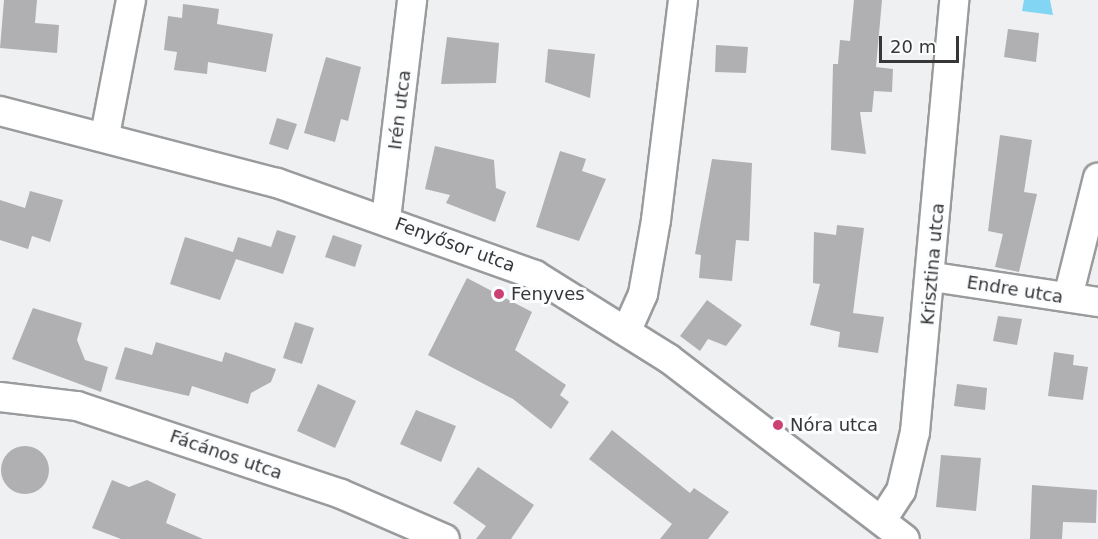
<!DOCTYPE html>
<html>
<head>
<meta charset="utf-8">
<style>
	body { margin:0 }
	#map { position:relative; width:1098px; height:539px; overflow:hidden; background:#eff0f2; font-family:"DejaVu Sans",sans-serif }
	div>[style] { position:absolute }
	.water>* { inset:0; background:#82d5f3 }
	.building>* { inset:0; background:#b0afb2 }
	.round { border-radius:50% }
	.roads { filter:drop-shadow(2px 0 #999b9d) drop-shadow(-2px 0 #999b9d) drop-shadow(0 2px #999b9d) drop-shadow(0 -2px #999b9d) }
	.minor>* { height:28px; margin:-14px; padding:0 14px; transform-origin:14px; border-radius:14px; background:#fff }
	.dots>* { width:16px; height:16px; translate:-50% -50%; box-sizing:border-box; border:3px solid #fcfdff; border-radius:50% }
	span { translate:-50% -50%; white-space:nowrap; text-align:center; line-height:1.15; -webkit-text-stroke:6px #fcfdff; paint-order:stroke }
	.street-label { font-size:18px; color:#373738 }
	.poi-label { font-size:18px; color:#373738 }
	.left { translate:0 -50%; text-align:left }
	.scale { position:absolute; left:879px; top:36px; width:80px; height:27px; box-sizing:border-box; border:3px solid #373738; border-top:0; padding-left:8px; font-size:18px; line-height:21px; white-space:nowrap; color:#373738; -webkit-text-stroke:4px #fcfdff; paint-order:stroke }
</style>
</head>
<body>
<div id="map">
	<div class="water">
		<i style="clip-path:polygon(1024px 0,1050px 0,1053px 15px,1022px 11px)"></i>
	</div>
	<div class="building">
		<i style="clip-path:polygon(4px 0,37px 0,35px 23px,59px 25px,57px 53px,0 48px)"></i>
		<i style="clip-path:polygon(854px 0,882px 0,876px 67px,893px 69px,892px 92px,874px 91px,872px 112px,860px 112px,866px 154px,831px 150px,833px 64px,838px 64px,840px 40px,850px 41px)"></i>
		<i style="clip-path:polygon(183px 4px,219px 9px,217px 24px,273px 34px,266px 72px,208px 62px,207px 74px,174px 70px,177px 52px,164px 50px,168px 16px,182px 18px)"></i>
		<i style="clip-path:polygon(1008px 29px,1039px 33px,1036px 62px,1004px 57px)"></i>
		<i style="clip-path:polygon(447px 37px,499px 43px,496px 83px,441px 84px)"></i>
		<i style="clip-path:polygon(716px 45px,748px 47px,746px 73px,715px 72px)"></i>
		<i style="clip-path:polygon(548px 49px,595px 54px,590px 98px,545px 82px)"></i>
		<i style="clip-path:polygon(326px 57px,361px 67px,348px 121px,341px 119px,335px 142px,304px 133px)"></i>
		<i style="clip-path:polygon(277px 118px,297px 124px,288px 150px,269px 144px)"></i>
		<i style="clip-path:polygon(1000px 135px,1032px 140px,1024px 192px,1037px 194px,1019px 272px,995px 267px,1003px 234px,988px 231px)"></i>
		<i style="clip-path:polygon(435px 146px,494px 160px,496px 188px,506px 192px,495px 222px,446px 203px,450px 195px,425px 189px)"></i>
		<i style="clip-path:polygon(560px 151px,586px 159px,582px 171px,606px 179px,579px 241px,536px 227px)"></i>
		<i style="clip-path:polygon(712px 159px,752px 163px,749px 241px,736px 240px,732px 281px,699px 278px,701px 255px,695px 254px)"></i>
		<i style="clip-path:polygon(30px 191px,63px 200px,50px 242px,32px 236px,28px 249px,0 240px,0 200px,25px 208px)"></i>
		<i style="clip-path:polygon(837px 225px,864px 228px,853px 313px,884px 317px,878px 353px,838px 347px,840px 332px,810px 325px,820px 284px,813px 283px,814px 232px,836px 235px)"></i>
		<i style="clip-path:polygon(277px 230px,296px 236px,283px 274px,236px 259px,220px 300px,170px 284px,185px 237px,233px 252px,238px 237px,271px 247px)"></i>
		<i style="clip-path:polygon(333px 235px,362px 245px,355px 267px,325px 257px)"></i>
		<i style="clip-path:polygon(467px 278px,532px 312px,515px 350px,566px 385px,560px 395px,569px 402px,551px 429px,513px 399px,428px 355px)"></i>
		<i style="clip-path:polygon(707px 300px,742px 325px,726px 346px,708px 339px,700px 351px,680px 336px)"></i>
		<i style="clip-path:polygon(33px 308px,82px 323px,77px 340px,85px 360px,108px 367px,101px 392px,12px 359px)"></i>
		<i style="clip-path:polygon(998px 316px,1022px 319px,1017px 345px,993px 341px)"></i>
		<i style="clip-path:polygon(295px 322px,314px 328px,302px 364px,283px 358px)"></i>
		<i style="clip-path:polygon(156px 342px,222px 362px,225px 352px,276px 369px,271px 382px,251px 393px,248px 404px,192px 386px,189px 396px,115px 379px,125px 347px,152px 355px)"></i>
		<i style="clip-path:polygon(1054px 352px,1074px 355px,1073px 365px,1088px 367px,1083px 400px,1048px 396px)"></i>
		<i style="clip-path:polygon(318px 384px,356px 401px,335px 448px,297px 431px)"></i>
		<i style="clip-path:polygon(957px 384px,987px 388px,985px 410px,954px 406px)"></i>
		<i style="clip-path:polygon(416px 410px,456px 426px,441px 462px,400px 444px)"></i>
		<i style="clip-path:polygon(612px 430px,690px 493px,694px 488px,729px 512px,708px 539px,660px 539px,672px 524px,589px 459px)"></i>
		<i class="round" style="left:1px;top:446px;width:48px;height:48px"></i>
		<i style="clip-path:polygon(941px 455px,981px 458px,976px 511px,936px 507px)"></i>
		<i style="clip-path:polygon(478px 467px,534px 505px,511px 539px,476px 539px,486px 526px,453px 503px)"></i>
		<i style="clip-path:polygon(112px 480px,129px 487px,147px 480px,176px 494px,166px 523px,203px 539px,121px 539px,92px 528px)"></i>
		<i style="clip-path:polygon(1032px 485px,1097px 490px,1096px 523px,1063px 522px,1062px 539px,1030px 539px)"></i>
	</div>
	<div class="roads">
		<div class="minor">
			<i style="left:0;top:111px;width:286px;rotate:14.6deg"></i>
			<i style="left:277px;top:183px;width:274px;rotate:19.6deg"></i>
			<i style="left:535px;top:275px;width:157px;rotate:32deg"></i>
			<i style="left:668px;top:358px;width:298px;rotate:37.4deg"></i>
			<i style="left:105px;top:135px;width:137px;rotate:-79.1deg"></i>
			<i style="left:386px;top:219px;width:221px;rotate:-83.2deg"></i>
			<i style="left:933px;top:277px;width:167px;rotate:8.6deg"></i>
			<i style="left:1068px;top:297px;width:123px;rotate:-75.9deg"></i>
			<i style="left:627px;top:330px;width:39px;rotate:-66deg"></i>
			<i style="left:643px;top:294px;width:75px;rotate:-80deg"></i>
			<i style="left:656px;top:220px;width:222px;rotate:-83deg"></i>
			<i style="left:0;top:397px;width:78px;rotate:6.7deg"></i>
			<i style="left:77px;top:406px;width:278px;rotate:18.4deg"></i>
			<i style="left:341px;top:494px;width:113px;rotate:23.4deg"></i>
			<i style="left:882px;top:520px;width:35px;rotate:-57deg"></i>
			<i style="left:901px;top:491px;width:61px;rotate:-76.7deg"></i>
			<i style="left:915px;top:432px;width:434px;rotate:-84.8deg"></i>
		</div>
	</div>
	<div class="dots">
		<i style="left:499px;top:294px;background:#cc4074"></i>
		<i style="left:778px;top:425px;background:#cc4074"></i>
	</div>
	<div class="street-label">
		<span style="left:400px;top:110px;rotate:-83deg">Irén utca</span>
		<span style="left:455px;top:245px;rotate:20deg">Fenyősor utca</span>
		<span style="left:933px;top:264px;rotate:-85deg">Krisztina utca</span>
		<span style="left:1015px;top:290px;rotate:9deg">Endre utca</span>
		<span style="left:226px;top:455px;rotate:19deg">Fácános utca</span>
	</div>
	<div class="poi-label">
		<span class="left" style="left:511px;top:294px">Fenyves</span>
		<span class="left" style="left:790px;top:425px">Nóra utca</span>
	</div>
	<div class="scale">20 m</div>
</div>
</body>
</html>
